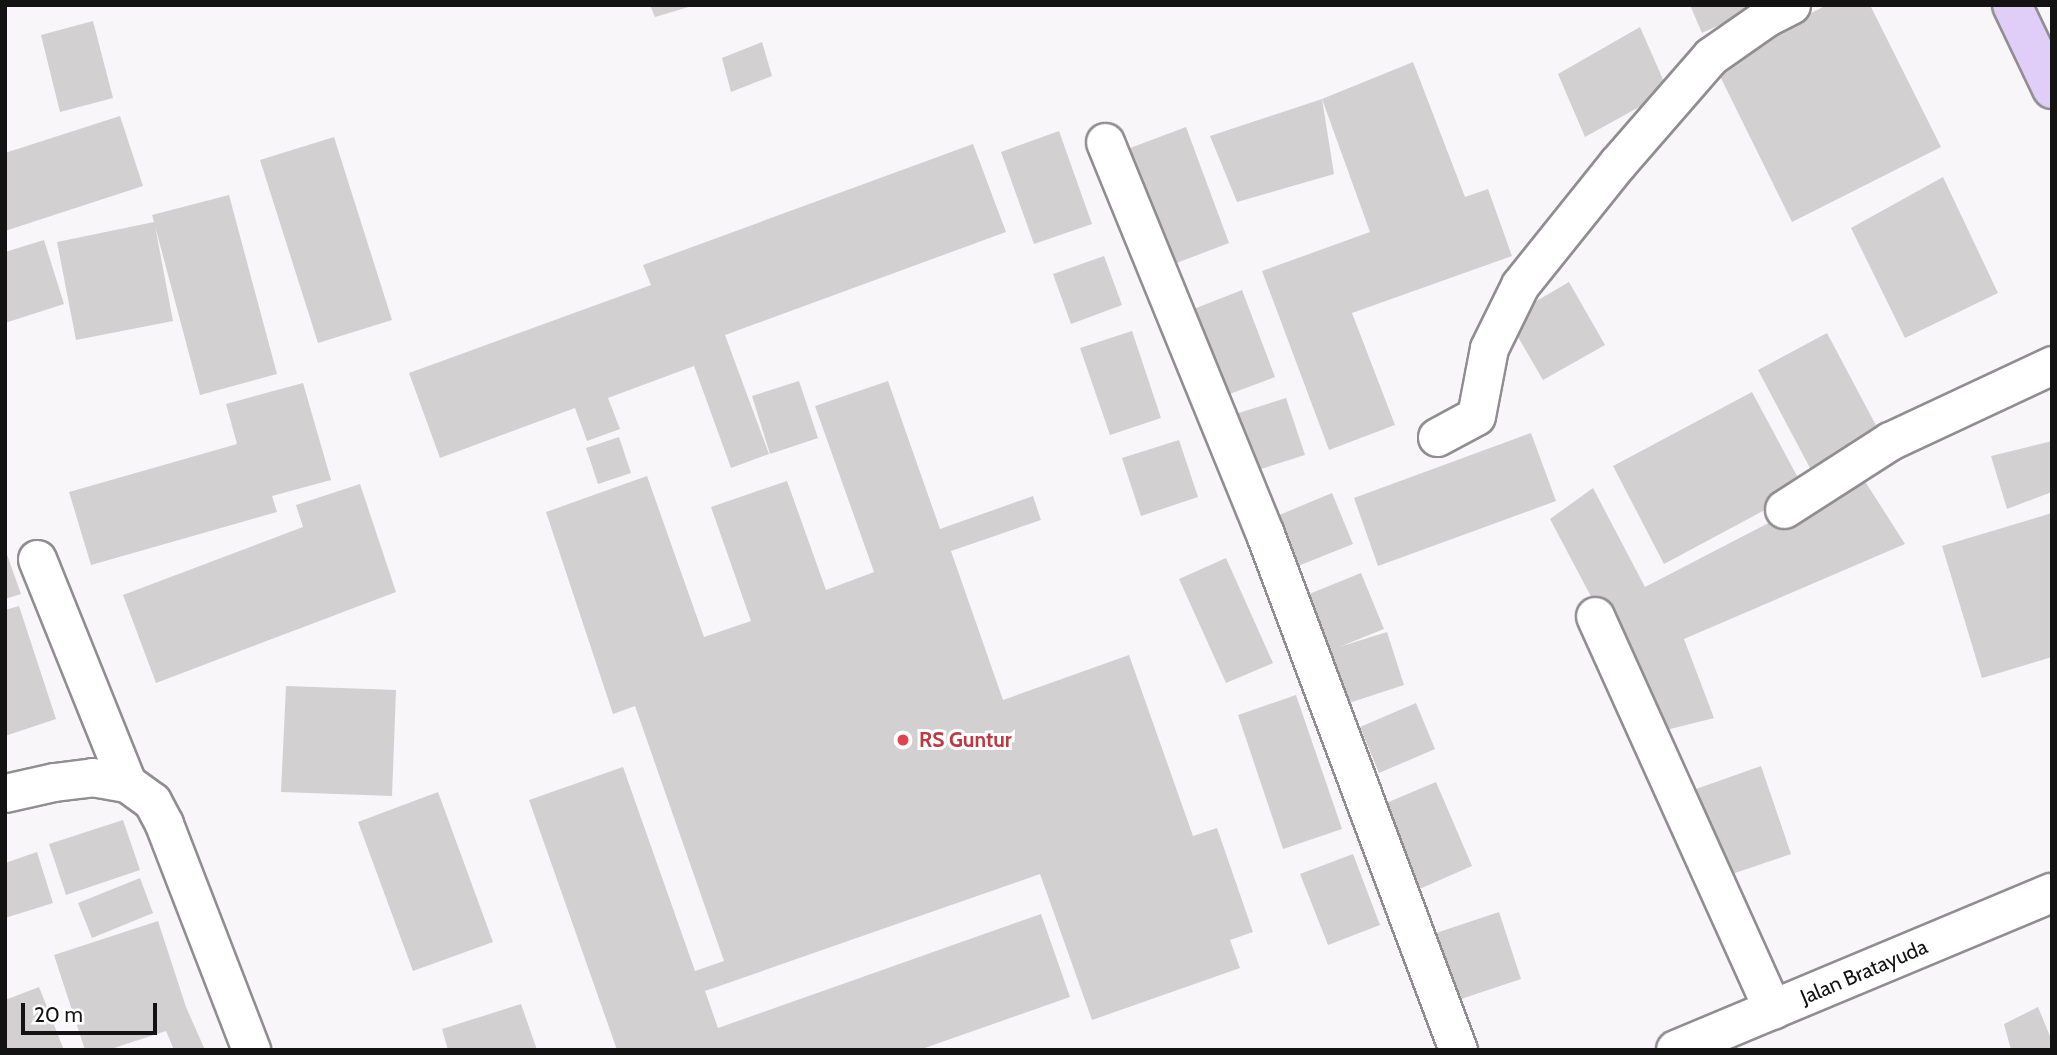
<!DOCTYPE html>
<html>
<head>
<meta charset="utf-8">
<style>
	body { margin:0 }
	#map { position:relative; width:2057px; height:1055px; overflow:hidden; background:#f8f6f9; font-family:Cabin,sans-serif }
	div>[style] { position:absolute }
	.building>* { inset:0; background:#d3d0d1 }
	.roads { filter:drop-shadow(2px 0 #908e90) drop-shadow(-2px 0 #908e90) drop-shadow(0 2px #908e90) drop-shadow(0 -2px #908e90) }
	.street>* { height:37px; margin:-18.5px; padding:0 18.5px; transform-origin:18.5px; border-radius:18.5px; background:#fff }
	.secondary>* { height:38px; margin:-19px; padding:0 19px; transform-origin:19px; border-radius:19px; background:#fff }
	.primary>* { height:38px; margin:-19px; padding:0 19px; transform-origin:19px; border-radius:19px; background:#e0cdf8 }
	.dots>* { width:19px; height:19px; translate:-50% -50%; box-sizing:border-box; border:4px solid #fff; border-radius:50% }
	span { translate:-50% -50%; white-space:nowrap; text-align:center; line-height:1.15; -webkit-text-stroke:6px #fff; paint-order:stroke }
	.health-label { font-size:21px; color:#be3a42; font-weight:700 }
	.left { translate:0 -50%; text-align:left }
	.street-label { font-size:21px; color:#131314 }
	.frame { position:absolute; inset:0; border:7px solid #131314; pointer-events:none }
	.scale { position:absolute; left:21px; top:1003px; width:136px; height:32px; box-sizing:border-box; border:4px solid #131314; border-top:0; padding-left:9px; font-size:21px; line-height:24px; white-space:nowrap; color:#131314; -webkit-text-stroke:5px #fff; paint-order:stroke }
</style>
</head>
<body>
<div id="map">
	<div class="building">
		<i style="clip-path:polygon(650px 5px,692px 5px,692px 6px,655px 17px)"></i>
		<i style="clip-path:polygon(1690px 5px,1764px 5px,1702px 33px)"></i>
		<i style="clip-path:polygon(1827px 5px,1870px 5px,1941px 147px,1792px 222px,1713px 62px)"></i>
		<i style="clip-path:polygon(93px 21px,113px 98px,60px 112px,41px 35px)"></i>
		<i style="clip-path:polygon(1640px 27px,1668px 91px,1585px 137px,1558px 74px)"></i>
		<i style="clip-path:polygon(762px 42px,772px 76px,731px 92px,722px 58px)"></i>
		<i style="clip-path:polygon(1413px 62px,1465px 197px,1488px 189px,1512px 256px,1352px 313px,1395px 425px,1329px 450px,1262px 271px,1370px 232px,1322px 99px)"></i>
		<i style="clip-path:polygon(1322px 99px,1334px 174px,1237px 202px,1210px 136px)"></i>
		<i style="clip-path:polygon(120px 116px,143px 186px,5px 231px,5px 153px)"></i>
		<i style="clip-path:polygon(1186px 127px,1229px 243px,1166px 267px,1122px 151px)"></i>
		<i style="clip-path:polygon(1059px 131px,1092px 224px,1034px 244px,1001px 152px)"></i>
		<i style="clip-path:polygon(334px 137px,392px 320px,318px 343px,260px 160px)"></i>
		<i style="clip-path:polygon(973px 144px,1006px 232px,725px 335px,769px 454px,731px 468px,694px 366px,608px 398px,620px 429px,587px 441px,575px 408px,440px 458px,409px 373px,651px 285px,643px 265px)"></i>
		<i style="clip-path:polygon(1943px 177px,1998px 293px,1905px 338px,1851px 228px)"></i>
		<i style="clip-path:polygon(229px 195px,277px 374px,200px 395px,155px 226px,173px 321px,76px 340px,57px 242px,154px 222px,152px 215px)"></i>
		<i style="clip-path:polygon(44px 240px,64px 304px,5px 323px,5px 252px)"></i>
		<i style="clip-path:polygon(1104px 256px,1122px 305px,1071px 324px,1053px 274px)"></i>
		<i style="clip-path:polygon(1569px 282px,1605px 345px,1543px 380px,1507px 318px)"></i>
		<i style="clip-path:polygon(1242px 290px,1275px 377px,1219px 398px,1186px 312px)"></i>
		<i style="clip-path:polygon(1132px 331px,1161px 418px,1110px 435px,1080px 348px)"></i>
		<i style="clip-path:polygon(1827px 333px,1879px 431px,1810px 468px,1758px 370px)"></i>
		<i style="clip-path:polygon(799px 381px,818px 438px,770px 454px,752px 396px)"></i>
		<i style="clip-path:polygon(888px 381px,940px 529px,1033px 496px,1041px 520px,951px 551px,1003px 700px,1129px 655px,1193px 836px,1217px 828px,1253px 932px,1230px 940px,1240px 968px,1092px 1020px,1040px 874px,705px 991px,718px 1028px,1041px 914px,1070px 997px,919px 1050px,617px 1050px,529px 800px,623px 767px,695px 971px,724px 961px,635px 706px,613px 714px,546px 512px,647px 476px,704px 637px,751px 621px,711px 507px,787px 481px,826px 590px,874px 572px,815px 406px)"></i>
		<i style="clip-path:polygon(303px 383px,331px 480px,272px 496px,277px 512px,91px 565px,69px 492px,237px 444px,226px 404px)"></i>
		<i style="clip-path:polygon(1752px 392px,1804px 489px,1664px 564px,1613px 466px)"></i>
		<i style="clip-path:polygon(1286px 398px,1305px 455px,1248px 473px,1229px 416px)"></i>
		<i style="clip-path:polygon(1531px 433px,1556px 501px,1378px 566px,1354px 498px)"></i>
		<i style="clip-path:polygon(619px 437px,631px 473px,598px 484px,586px 448px)"></i>
		<i style="clip-path:polygon(1179px 440px,1198px 497px,1141px 516px,1122px 458px)"></i>
		<i style="clip-path:polygon(2052px 441px,2052px 492px,2007px 509px,1991px 456px)"></i>
		<i style="clip-path:polygon(1861px 475px,1905px 544px,1684px 639px,1714px 718px,1662px 731px,1550px 519px,1593px 488px,1645px 587px)"></i>
		<i style="clip-path:polygon(360px 484px,396px 592px,156px 683px,123px 595px,303px 527px,296px 505px)"></i>
		<i style="clip-path:polygon(1332px 493px,1353px 544px,1298px 566px,1277px 516px)"></i>
		<i style="clip-path:polygon(2052px 513px,2052px 657px,1982px 678px,1942px 546px)"></i>
		<i style="clip-path:polygon(5px 549px,21px 594px,5px 599px)"></i>
		<i style="clip-path:polygon(1226px 558px,1273px 663px,1226px 683px,1179px 579px)"></i>
		<i style="clip-path:polygon(1361px 573px,1384px 629px,1339px 647px,1387px 632px,1404px 685px,1349px 703px,1309px 594px)"></i>
		<i style="clip-path:polygon(19px 606px,56px 719px,5px 736px,5px 610px)"></i>
		<i style="clip-path:polygon(286px 686px,396px 690px,392px 796px,281px 792px)"></i>
		<i style="clip-path:polygon(1296px 695px,1342px 829px,1283px 849px,1238px 715px)"></i>
		<i style="clip-path:polygon(1416px 703px,1435px 749px,1379px 773px,1360px 727px)"></i>
		<i style="clip-path:polygon(1761px 766px,1791px 854px,1726px 876px,1696px 789px)"></i>
		<i style="clip-path:polygon(1436px 782px,1472px 866px,1408px 894px,1372px 809px)"></i>
		<i style="clip-path:polygon(438px 792px,493px 942px,413px 971px,358px 822px)"></i>
		<i style="clip-path:polygon(123px 820px,140px 870px,66px 895px,49px 844px)"></i>
		<i style="clip-path:polygon(37px 852px,53px 903px,5px 918px,5px 863px)"></i>
		<i style="clip-path:polygon(1353px 854px,1380px 925px,1328px 945px,1300px 874px)"></i>
		<i style="clip-path:polygon(140px 878px,153px 913px,92px 938px,78px 903px)"></i>
		<i style="clip-path:polygon(1499px 912px,1521px 979px,1449px 1003px,1427px 936px)"></i>
		<i style="clip-path:polygon(158px 921px,186px 1007px,205px 1050px,174px 1050px,166px 1031px,108px 1050px,85px 1050px,54px 955px)"></i>
		<i style="clip-path:polygon(39px 987px,64px 1050px,5px 1050px,5px 1000px)"></i>
		<i style="clip-path:polygon(521px 1004px,537px 1050px,448px 1050px,442px 1029px)"></i>
		<i style="clip-path:polygon(2038px 1007px,2052px 1041px,2052px 1050px,2011px 1050px,2004px 1024px)"></i>
	</div>
	<div class="roads">
		<div class="street">
			<i style="left:1105px;top:142px;width:423px;rotate:67.8deg"></i>
			<i style="left:1265px;top:534px;width:551px;rotate:69.49deg"></i>
			<i style="left:1437px;top:437px;width:44px;rotate:-28.3deg"></i>
			<i style="left:1476px;top:416px;width:69px;rotate:-79.2deg"></i>
			<i style="left:1489px;top:348px;width:70px;rotate:-63.8deg"></i>
			<i style="left:1520px;top:285px;width:155px;rotate:-51.3deg"></i>
			<i style="left:1617px;top:164px;width:143px;rotate:-49deg"></i>
			<i style="left:1711px;top:56px;width:68px;rotate:-34.9deg"></i>
			<i style="left:1767px;top:17px;width:27px;rotate:-27deg"></i>
			<i style="left:1784px;top:509px;width:126px;rotate:-32.7deg"></i>
			<i style="left:1890px;top:441px;width:179px;rotate:-25.1deg"></i>
			<i style="left:37px;top:559px;width:241px;rotate:68.1deg"></i>
			<i style="left:1595px;top:616px;width:432px;rotate:65.7deg"></i>
			<i style="left:5px;top:793px;width:50px;rotate:-12.7deg"></i>
			<i style="left:54px;top:782px;width:38px;rotate:-7deg"></i>
			<i style="left:92px;top:777px;width:36px;rotate:10deg"></i>
			<i style="left:127px;top:783px;width:31px;rotate:36deg"></i>
			<i style="left:152px;top:801px;width:26px;rotate:62deg"></i>
			<i style="left:164px;top:824px;width:242px;rotate:68.9deg"></i>
		</div>
		<div class="secondary">
			<i style="left:1676px;top:1050px;width:407px;rotate:-22.7deg"></i>
		</div>
		<div class="primary">
			<i style="left:2012px;top:5px;width:93px;rotate:64.5deg"></i>
		</div>
	</div>
	<div class="dots">
		<i style="left:903px;top:740px;background:#e0444e"></i>
	</div>
	<div class="health-label">
		<span class="left" style="left:919px;top:740px">RS Guntur</span>
	</div>
	<div class="street-label">
		<span style="left:1864px;top:972px;rotate:-23deg">Jalan Bratayuda</span>
	</div>
	<div class="frame"></div>
	<div class="scale">20 m</div>
</div>
</body>
</html>
